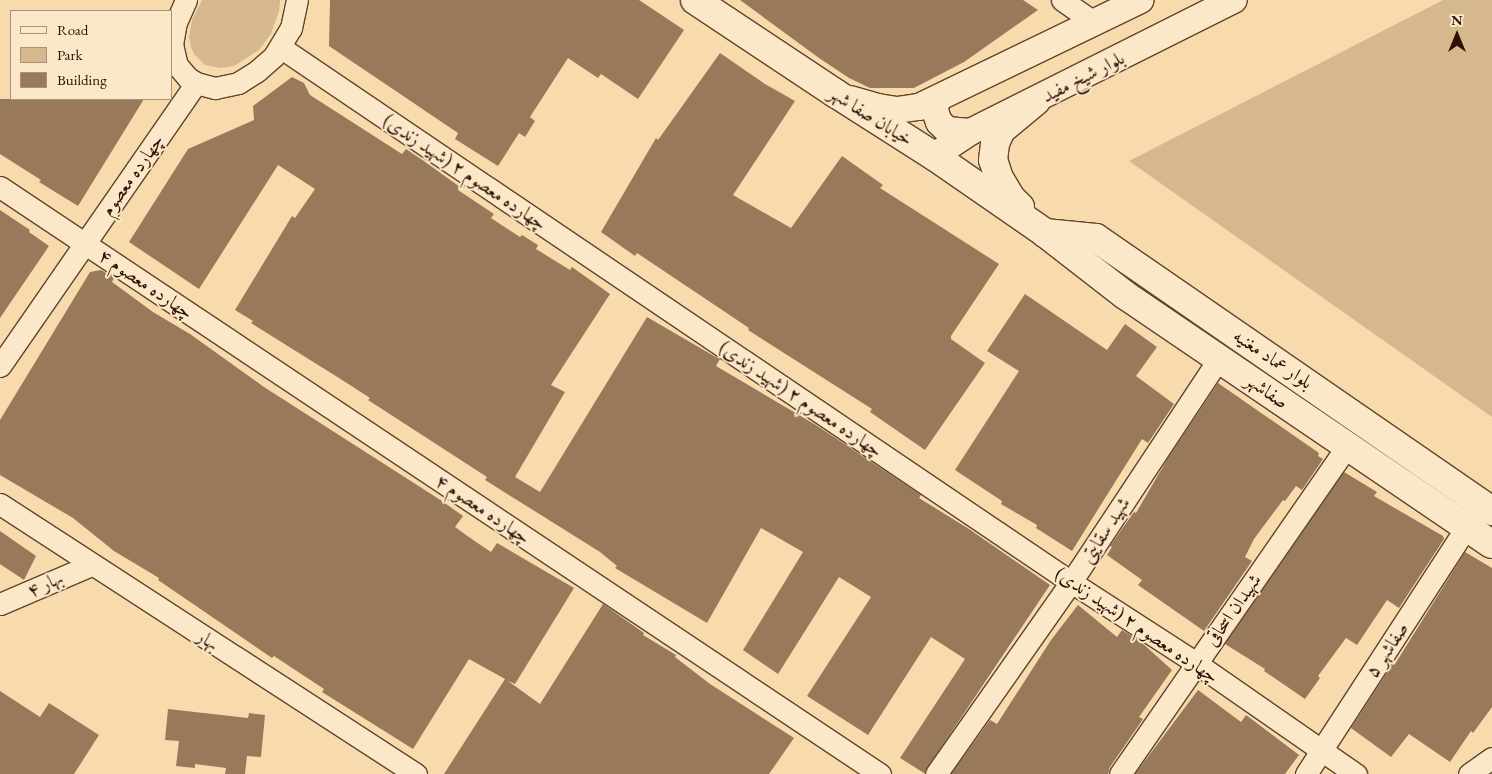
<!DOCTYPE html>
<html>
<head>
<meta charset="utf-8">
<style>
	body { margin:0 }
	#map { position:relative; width:1492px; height:774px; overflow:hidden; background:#f8dbac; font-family:"EB Garamond",Amiri,serif }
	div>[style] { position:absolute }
	.green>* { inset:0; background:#d6b88f }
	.building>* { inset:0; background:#987a5b }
	.roads { filter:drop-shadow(1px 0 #62432e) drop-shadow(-1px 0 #62432e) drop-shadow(0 1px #62432e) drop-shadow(0 -1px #62432e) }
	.minor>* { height:21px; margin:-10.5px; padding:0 10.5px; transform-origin:10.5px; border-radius:10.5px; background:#fae8c9 }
	.tertiary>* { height:26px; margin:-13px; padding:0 13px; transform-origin:13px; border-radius:13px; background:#fae8c9 }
	.secondary>* { height:28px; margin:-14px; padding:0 14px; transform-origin:14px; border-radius:14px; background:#fae8c9 }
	span { translate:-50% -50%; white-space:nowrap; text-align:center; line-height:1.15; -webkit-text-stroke:4px #fae8c9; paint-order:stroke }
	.street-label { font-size:19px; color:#301004 }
	.legend { position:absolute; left:10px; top:10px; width:162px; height:90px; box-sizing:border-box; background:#fae8c9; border:1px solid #a9927a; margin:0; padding:6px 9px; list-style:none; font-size:15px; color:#301004 }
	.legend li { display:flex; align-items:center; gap:10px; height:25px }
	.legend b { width:25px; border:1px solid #a9927a }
	.north { position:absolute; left:1432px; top:10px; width:50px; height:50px; -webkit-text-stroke:4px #fae8c9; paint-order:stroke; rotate:0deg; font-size:14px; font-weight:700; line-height:20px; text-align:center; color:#301004 }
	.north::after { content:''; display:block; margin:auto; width:18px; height:22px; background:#301004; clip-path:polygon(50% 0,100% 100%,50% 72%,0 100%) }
</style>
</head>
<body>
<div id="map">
	<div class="green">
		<i style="clip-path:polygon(202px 0,280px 0,279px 11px,271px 34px,259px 50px,234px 66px,220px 68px,205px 65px,194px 54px,191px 47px,189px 37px,192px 20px)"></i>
		<i style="clip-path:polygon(1443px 0,1492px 0,1492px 417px,1129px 161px)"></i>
	</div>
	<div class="building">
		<i style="clip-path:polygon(330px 0,639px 0,684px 30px,638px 99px,601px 74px,598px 78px,568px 58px,530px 117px,535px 121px,525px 137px,519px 133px,498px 166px,455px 139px,458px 133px,329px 46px)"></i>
		<i style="clip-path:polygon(740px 0,1023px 0,1038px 10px,964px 62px,914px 88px,870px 88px,849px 78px,819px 58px)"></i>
		<i style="clip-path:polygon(720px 53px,765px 84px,795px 101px,733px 195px,791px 228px,842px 156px,883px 185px,880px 188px,999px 264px,951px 336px,951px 339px,985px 363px,925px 450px,870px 412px,872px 409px,748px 330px,749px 328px,637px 253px,635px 256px,601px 232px,656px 138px,658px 140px)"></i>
		<i style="clip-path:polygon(292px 77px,304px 83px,310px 95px,402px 154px,406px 149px,424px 161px,460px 187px,458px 190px,494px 214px,491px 218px,520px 237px,522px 235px,538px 245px,536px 249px,570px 270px,572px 267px,610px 294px,551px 385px,565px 392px,515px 477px,540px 492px,647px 317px,714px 356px,720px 359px,716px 366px,816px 425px,921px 495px,919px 498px,969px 529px,1050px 585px,924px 773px,900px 758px,965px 659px,931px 637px,868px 735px,807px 696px,871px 597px,839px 577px,778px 674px,743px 650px,803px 552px,761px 528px,707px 623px,615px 568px,617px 566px,600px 552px,485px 480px,487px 477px,368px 400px,370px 398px,339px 378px,251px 323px,253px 321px,235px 310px,292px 216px,295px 218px,315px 189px,278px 165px,199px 289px,129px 242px,188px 149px,254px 120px,253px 106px)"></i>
		<i style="clip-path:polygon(0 99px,144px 99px,78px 206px,39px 182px,41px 180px,0 154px)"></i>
		<i style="clip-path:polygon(0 210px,30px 230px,29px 232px,49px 246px,0 318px)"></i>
		<i style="clip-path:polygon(101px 270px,114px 278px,112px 282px,153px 312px,190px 334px,264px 387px,442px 501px,463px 516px,455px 527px,476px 542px,491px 552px,497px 543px,574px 588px,515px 684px,508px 681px,540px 704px,603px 604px,644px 633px,643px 635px,676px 655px,675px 657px,710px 684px,794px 738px,769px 774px,444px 774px,505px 679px,469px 659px,413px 749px,322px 692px,324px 689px,274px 656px,272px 658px,158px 580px,159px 578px,114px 551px,73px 518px,0 475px,0 420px,90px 272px)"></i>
		<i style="clip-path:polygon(1025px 294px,1107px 350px,1125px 324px,1157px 347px,1136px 376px,1174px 404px,1148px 443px,1142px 439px,1072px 551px,1036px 528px,1037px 525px,1001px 504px,1002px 501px,955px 470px,1019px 371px,987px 351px)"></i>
		<i style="clip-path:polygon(1218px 383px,1319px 453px,1318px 456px,1323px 459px,1302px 490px,1296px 486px,1285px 501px,1283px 500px,1254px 539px,1245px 557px,1252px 561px,1204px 631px,1138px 585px,1142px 580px,1107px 555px,1112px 547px,1110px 546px,1134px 512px,1136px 513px,1168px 458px)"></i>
		<i style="clip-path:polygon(1344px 472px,1377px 492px,1374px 496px,1443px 536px,1444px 539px,1399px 608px,1387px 600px,1357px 645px,1346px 638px,1318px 676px,1320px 678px,1305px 699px,1264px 671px,1265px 669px,1225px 644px)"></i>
		<i style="clip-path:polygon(0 531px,36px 556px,24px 580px,0 564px)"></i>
		<i style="clip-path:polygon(1465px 552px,1492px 568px,1492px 707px,1473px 733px,1471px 731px,1450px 762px,1409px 734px,1391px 757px,1351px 728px,1392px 665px,1395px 664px)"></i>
		<i style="clip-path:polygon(1078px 605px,1117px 637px,1122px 630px,1141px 642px,1172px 670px,1139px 717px,1143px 719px,1110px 767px,1108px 774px,951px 774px,990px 720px,997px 724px,1051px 640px)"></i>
		<i style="clip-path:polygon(1198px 690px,1241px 722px,1246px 715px,1299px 755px,1285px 774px,1135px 774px)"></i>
		<i style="clip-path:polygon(0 691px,40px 717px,49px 703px,99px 735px,74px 774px,0 774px)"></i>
		<i style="clip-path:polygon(168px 709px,248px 718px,249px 713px,265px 715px,261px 757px,247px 756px,245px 774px,225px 774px,226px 768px,195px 764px,195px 768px,176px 766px,179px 741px,165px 740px)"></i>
	</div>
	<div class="roads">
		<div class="minor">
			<i style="left:186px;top:0;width:24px;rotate:114deg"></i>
			<i style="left:176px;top:22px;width:22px;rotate:100deg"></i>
			<i style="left:172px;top:44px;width:22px;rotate:77deg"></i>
			<i style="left:177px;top:65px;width:17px;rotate:50deg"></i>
			<i style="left:188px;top:78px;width:9px;rotate:32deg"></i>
			<i style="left:196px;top:83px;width:20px;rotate:15deg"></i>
			<i style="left:215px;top:88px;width:24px;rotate:-12deg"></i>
			<i style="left:238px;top:83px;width:22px;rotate:-32deg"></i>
			<i style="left:257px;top:71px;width:23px;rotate:-41deg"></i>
			<i style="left:274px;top:56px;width:33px;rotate:-59deg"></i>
			<i style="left:291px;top:28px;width:29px;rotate:-78deg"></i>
			<i style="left:1062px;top:0;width:40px;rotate:34.9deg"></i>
			<i style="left:280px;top:47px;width:955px;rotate:34.07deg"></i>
			<i style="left:1071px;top:582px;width:149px;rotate:32.9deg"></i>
			<i style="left:1196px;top:663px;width:195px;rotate:34.8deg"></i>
			<i style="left:0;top:187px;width:1058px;rotate:33.71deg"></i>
			<i style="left:0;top:366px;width:344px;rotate:-55.3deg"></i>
			<i style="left:0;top:504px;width:496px;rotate:33deg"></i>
			<i style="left:0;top:604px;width:99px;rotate:-23.2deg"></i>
			<i style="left:936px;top:774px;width:235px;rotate:-54.9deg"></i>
			<i style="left:1071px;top:582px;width:268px;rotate:-56.5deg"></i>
			<i style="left:1120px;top:774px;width:399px;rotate:-55.3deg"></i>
			<i style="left:1306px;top:774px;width:296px;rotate:-57deg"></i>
			<i style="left:1469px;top:774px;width:28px;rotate:-35deg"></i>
		</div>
		<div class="tertiary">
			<i style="left:850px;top:99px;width:29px;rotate:16deg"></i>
			<i style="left:878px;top:107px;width:19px;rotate:9deg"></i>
			<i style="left:897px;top:110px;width:22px;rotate:-8deg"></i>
			<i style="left:919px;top:107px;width:246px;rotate:-25.8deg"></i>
			<i style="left:936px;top:100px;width:11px;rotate:95deg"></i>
			<i style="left:935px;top:111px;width:12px;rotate:70deg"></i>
			<i style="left:939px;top:122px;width:11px;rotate:45deg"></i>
			<i style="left:947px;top:130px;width:23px;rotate:5deg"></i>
			<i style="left:934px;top:156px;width:43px;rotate:-33.7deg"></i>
			<i style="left:970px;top:132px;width:295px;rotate:-26.6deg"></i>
		</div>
		<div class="secondary">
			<i style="left:695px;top:0;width:168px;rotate:33.6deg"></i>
			<i style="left:835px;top:93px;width:117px;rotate:32.5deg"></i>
			<i style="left:934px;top:156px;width:135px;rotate:34.7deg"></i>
			<i style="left:1045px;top:233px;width:101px;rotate:37.8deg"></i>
			<i style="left:1125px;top:295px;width:443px;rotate:34.2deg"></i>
			<i style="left:1020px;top:207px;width:13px;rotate:-135deg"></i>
			<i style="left:1011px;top:198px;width:23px;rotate:-121deg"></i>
			<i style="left:999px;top:178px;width:19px;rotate:-108deg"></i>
			<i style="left:993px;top:160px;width:17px;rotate:-83deg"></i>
			<i style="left:995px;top:143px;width:14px;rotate:-65deg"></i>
			<i style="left:1001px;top:130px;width:45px;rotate:-39.6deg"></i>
			<i style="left:1045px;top:233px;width:51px;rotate:5.6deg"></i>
			<i style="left:1096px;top:238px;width:481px;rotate:34.6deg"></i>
		</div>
	</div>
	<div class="street-label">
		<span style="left:1083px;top:77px;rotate:-27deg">بلوار شیخ مفید</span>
		<span style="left:871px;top:116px;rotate:32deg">خیابان صفا شهر</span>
		<span style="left:465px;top:172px;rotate:34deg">چهارده معصوم ۲ (شهید زندی)</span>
		<span style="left:132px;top:175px;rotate:-55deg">چهارده معصوم</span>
		<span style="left:146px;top:284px;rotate:34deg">چهارده معصوم ۴</span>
		<span style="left:1273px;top:359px;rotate:34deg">بلوار عماد مغنیه</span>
		<span style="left:1267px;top:391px;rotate:34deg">صفاشهر</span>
		<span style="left:801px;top:399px;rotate:34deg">چهارده معصوم ۲ (شهید زندی)</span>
		<span style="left:483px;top:509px;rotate:34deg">چهارده معصوم ۴</span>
		<span style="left:1105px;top:530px;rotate:-57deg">شهید سقایتی</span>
		<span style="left:45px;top:584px;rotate:-24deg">بهار ۴</span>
		<span style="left:1233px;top:610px;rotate:-55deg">شهیدان اسحاقی</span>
		<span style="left:1137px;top:625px;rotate:34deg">چهارده معصوم ۲ (شهید زندی)</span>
		<span style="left:208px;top:640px;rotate:33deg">بهار</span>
		<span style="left:1387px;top:650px;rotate:-57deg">صفاشهر ۵</span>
	</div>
	<ul class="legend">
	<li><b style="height:6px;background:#fae8c9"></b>Road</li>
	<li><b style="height:14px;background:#d6b88f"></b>Park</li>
	<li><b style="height:14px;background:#987a5b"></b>Building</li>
	</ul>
	<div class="north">N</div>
</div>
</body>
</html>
